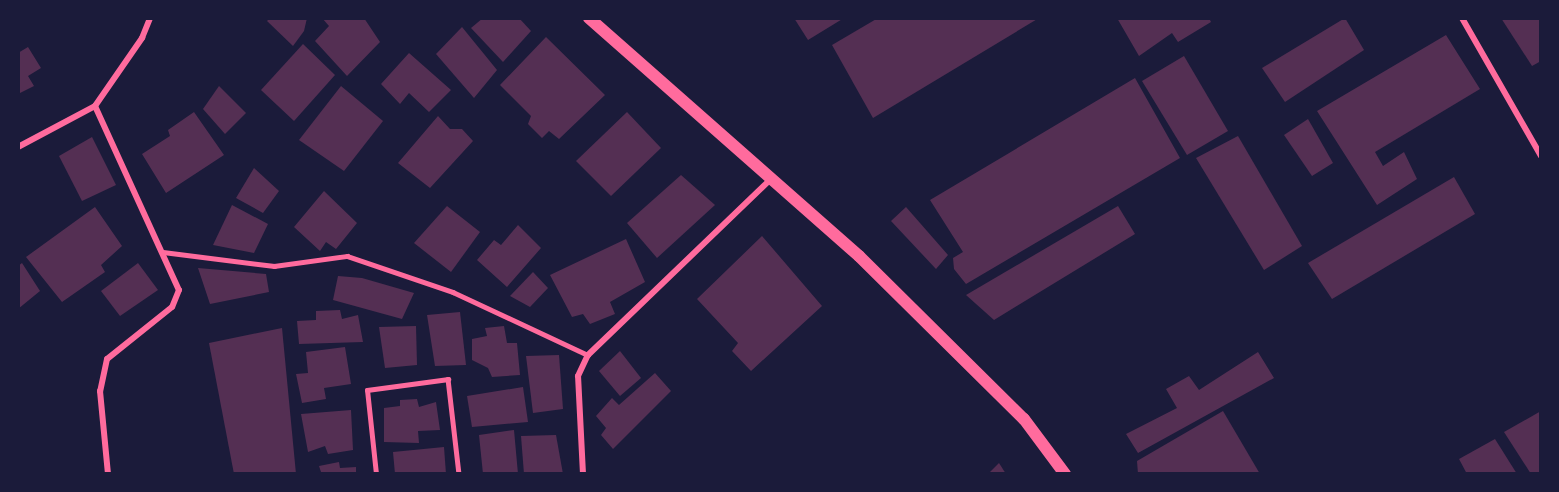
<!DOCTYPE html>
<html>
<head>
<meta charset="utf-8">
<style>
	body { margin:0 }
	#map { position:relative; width:1559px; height:492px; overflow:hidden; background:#1b1b3a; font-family:"Alegreya Sans",sans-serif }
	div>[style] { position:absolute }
	.building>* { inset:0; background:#542f53 }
	.service>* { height:4.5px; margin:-2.25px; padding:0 2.25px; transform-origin:2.25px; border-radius:2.25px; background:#ff6b9d }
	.minor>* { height:6px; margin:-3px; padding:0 3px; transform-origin:3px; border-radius:3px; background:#ff6b9d }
	.secondary>* { height:12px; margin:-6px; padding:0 6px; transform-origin:6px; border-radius:6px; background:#ff6b9d }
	span { translate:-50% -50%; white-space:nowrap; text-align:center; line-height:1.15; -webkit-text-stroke:5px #1b1b3a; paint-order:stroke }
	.frame { position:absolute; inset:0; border:20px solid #1b1b3a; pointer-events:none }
</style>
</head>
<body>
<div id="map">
	<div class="building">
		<i style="clip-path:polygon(270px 18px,307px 18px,304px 31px,293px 46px,267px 21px)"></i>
		<i style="clip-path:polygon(322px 18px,364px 18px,380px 42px,347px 76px,315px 41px,329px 26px)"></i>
		<i style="clip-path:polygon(483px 18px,519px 18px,531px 31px,503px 62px,471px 28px)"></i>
		<i style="clip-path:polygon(794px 18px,844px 18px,808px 40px)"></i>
		<i style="clip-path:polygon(878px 18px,1039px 18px,873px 118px,832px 45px)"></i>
		<i style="clip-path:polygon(1117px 18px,1209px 18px,1211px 22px,1178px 42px,1172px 33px,1139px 56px)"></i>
		<i style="clip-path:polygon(1345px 18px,1364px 50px,1285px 102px,1262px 68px)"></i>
		<i style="clip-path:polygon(1501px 18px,1541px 18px,1541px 61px,1532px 66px)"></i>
		<i style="clip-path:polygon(462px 27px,497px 70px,474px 98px,436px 54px)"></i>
		<i style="clip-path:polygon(1446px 35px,1480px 89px,1375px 152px,1383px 166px,1404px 152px,1417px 179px,1377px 205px,1317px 111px)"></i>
		<i style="clip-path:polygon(546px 37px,605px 95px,559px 139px,549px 131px,542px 138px,528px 124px,531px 116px,500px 85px)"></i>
		<i style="clip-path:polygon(303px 44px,335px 75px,294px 121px,261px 90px)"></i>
		<i style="clip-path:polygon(28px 47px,41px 68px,28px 76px,34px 86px,18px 94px,18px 53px)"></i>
		<i style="clip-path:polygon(409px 53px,451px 90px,429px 112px,409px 93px,400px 104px,381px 84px)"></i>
		<i style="clip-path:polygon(1184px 56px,1228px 131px,1187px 155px,1142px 81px)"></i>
		<i style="clip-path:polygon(1135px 78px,1180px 158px,966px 284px,954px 269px,953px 258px,963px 252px,930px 200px)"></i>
		<i style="clip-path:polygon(219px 86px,246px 113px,225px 134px,203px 109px)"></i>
		<i style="clip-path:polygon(341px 86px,383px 121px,344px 171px,299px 140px)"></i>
		<i style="clip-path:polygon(194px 112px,224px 155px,166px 193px,142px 154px,170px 136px,168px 130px)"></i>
		<i style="clip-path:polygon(627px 112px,661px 148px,611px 196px,576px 161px)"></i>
		<i style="clip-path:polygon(438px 116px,450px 129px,462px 129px,473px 141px,430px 188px,398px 163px)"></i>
		<i style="clip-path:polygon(1308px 119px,1333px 163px,1312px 176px,1284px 135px)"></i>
		<i style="clip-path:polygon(1238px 136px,1302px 246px,1264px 270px,1196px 158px)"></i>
		<i style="clip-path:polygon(92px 137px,116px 185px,82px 201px,59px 156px)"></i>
		<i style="clip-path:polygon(254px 168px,279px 191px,263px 213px,236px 198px)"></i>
		<i style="clip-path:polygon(681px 175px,715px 205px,657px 258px,627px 223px)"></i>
		<i style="clip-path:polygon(1454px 177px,1475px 214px,1332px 299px,1308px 263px)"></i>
		<i style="clip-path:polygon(324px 191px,357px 223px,336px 249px,326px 242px,320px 251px,294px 227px)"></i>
		<i style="clip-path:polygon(232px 205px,268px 224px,254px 253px,213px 245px)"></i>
		<i style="clip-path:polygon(447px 206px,480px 232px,451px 272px,414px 243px)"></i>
		<i style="clip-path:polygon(1118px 206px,1135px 234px,994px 320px,966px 295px)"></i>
		<i style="clip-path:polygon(95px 207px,122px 246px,101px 265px,105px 272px,62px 302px,26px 257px)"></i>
		<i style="clip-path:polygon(906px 207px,948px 255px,936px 269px,891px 221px)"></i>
		<i style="clip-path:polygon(518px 225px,541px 248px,507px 287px,477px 260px,494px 240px,501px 245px)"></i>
		<i style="clip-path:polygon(762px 236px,822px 306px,751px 371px,732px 351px,738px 343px,697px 299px)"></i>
		<i style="clip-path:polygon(626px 239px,645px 282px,610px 302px,615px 314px,590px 324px,583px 314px,572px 317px,550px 275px)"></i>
		<i style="clip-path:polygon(22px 263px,40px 291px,18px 309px,18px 266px)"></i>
		<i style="clip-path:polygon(138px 263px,158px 290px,120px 316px,101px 291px)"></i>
		<i style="clip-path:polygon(198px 268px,266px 274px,269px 292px,210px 304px)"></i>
		<i style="clip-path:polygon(533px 272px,548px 288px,530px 307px,510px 296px)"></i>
		<i style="clip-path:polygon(338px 276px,362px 278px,414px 293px,402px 319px,333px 300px)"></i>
		<i style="clip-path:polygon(340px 310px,342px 319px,358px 315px,363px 342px,299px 344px,297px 321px,316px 320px,316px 311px)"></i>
		<i style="clip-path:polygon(460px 312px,466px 365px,435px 366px,427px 315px)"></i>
		<i style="clip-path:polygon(416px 326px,417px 365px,385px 368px,379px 327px)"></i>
		<i style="clip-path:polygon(504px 326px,507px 343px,517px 343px,520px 375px,492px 377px,488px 368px,472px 360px,472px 339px,487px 336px,485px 328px)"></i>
		<i style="clip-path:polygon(282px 328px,296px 474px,234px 474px,209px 343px)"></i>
		<i style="clip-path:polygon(345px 347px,351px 384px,324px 388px,326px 399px,302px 403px,296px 374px,308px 373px,306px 352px)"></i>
		<i style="clip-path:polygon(620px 351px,641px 378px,620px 396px,599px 371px)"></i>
		<i style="clip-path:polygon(1258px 352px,1274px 378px,1138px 453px,1126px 434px,1177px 408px,1166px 389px,1189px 376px,1199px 390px)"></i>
		<i style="clip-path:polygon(559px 355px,563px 409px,533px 413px,526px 356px)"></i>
		<i style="clip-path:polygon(655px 373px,671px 391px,613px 449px,601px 435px,606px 428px,596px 416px,612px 398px,619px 405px)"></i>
		<i style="clip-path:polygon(523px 387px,528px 422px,472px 427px,467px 396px)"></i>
		<i style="clip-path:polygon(417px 399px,419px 407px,436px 402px,440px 430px,418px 431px,419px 443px,384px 442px,384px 408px,400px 406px,400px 400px)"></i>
		<i style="clip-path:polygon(351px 410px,353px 450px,328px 454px,325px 446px,308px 452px,301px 414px)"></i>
		<i style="clip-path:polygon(1223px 411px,1260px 474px,1138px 474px,1137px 461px)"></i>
		<i style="clip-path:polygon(1541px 411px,1541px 474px,1531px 474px,1504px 432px)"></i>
		<i style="clip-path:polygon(514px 430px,518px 474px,483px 474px,479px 435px)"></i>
		<i style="clip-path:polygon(556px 435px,563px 474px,524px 474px,521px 436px)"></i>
		<i style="clip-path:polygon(1495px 439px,1517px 474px,1467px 474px,1459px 459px)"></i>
		<i style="clip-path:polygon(444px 447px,446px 474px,395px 474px,393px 452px)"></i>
		<i style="clip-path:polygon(339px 462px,340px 468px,356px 467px,356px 474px,315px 474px,321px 472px,319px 466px)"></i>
		<i style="clip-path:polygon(999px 463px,1006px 474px,988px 474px)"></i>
	</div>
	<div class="service">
		<i style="left:163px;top:252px;width:112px;rotate:7.2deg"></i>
		<i style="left:274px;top:266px;width:74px;rotate:-7.8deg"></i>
		<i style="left:347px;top:256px;width:112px;rotate:18.8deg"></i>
		<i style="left:453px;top:292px;width:149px;rotate:25deg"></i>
		<i style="left:376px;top:474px;width:84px;rotate:-96.1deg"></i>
		<i style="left:367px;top:390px;width:82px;rotate:-7.7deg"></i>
		<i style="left:448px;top:379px;width:96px;rotate:83.4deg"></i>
	</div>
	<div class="minor">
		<i style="left:1462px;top:18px;width:159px;rotate:60.2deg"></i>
		<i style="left:95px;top:106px;width:202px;rotate:65.5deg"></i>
		<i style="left:179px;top:290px;width:18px;rotate:112deg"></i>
		<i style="left:172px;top:307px;width:83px;rotate:141.3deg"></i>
		<i style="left:107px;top:359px;width:33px;rotate:102deg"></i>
		<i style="left:100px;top:391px;width:83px;rotate:84.5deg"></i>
		<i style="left:18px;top:147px;width:87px;rotate:-28deg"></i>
		<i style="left:95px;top:106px;width:83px;rotate:-55.3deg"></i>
		<i style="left:142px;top:38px;width:22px;rotate:-68deg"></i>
		<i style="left:583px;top:474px;width:98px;rotate:-92.9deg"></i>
		<i style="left:578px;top:376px;width:23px;rotate:-65deg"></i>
		<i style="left:588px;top:355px;width:254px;rotate:-43.9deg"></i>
	</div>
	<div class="secondary">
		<i style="left:589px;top:18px;width:360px;rotate:41.4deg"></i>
		<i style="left:859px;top:256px;width:232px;rotate:44.7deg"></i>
		<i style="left:1024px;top:419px;width:69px;rotate:53.3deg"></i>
	</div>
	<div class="frame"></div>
</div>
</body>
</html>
